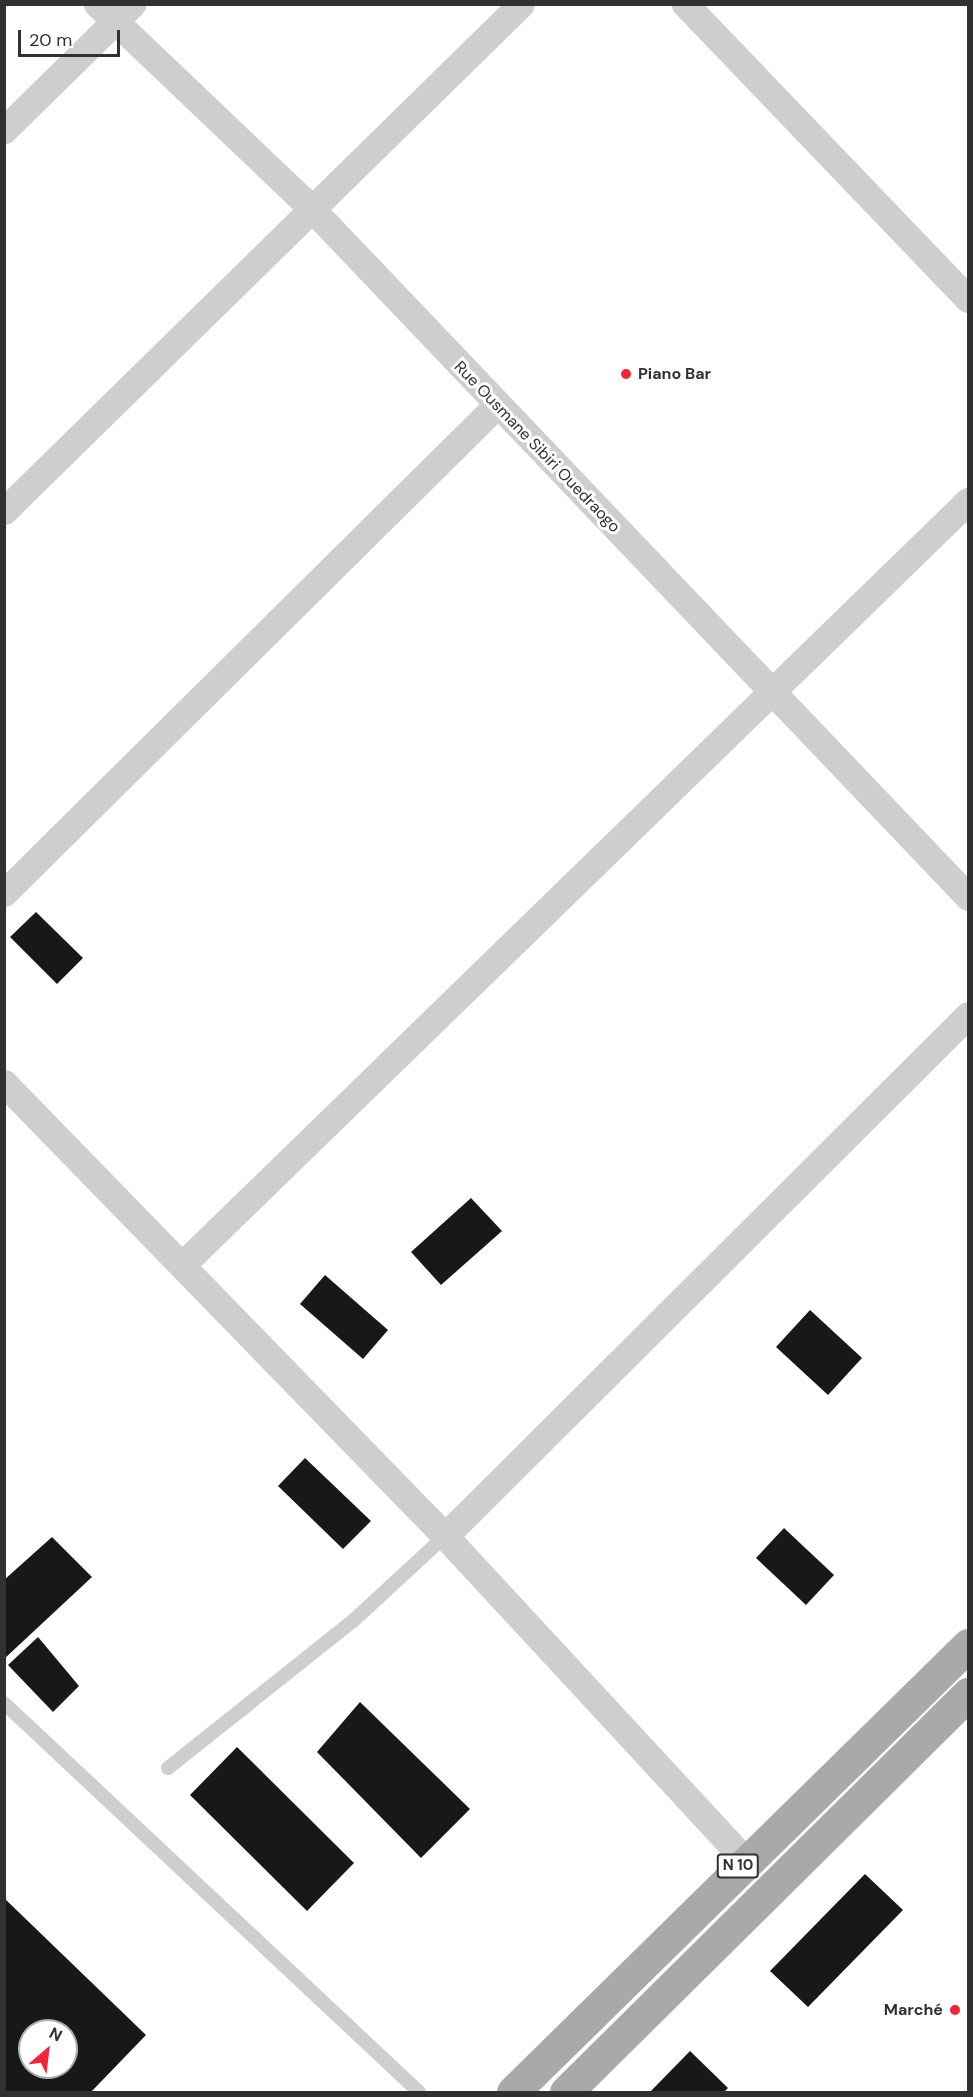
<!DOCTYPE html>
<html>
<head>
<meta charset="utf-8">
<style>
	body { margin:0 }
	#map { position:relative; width:973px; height:2097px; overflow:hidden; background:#fff; font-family:"DM Sans",sans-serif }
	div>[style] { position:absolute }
	.building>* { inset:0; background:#181818 }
	.lane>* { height:14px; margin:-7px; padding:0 7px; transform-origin:7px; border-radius:7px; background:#cecece }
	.street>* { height:27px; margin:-13.5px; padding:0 13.5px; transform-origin:13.5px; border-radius:13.5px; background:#cecece }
	.primary>* { height:33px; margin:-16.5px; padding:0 16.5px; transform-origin:16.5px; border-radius:16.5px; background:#a9a9a9 }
	.dots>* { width:16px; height:16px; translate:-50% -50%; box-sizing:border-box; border:3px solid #fff; border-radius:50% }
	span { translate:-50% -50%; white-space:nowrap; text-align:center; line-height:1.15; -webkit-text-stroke:6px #fff; paint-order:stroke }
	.shield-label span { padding:2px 4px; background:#fff; border:2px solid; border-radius:4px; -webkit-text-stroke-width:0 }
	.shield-label { font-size:15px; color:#313131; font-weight:700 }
	.poi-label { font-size:16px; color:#313131; font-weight:700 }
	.left { translate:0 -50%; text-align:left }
	.right { translate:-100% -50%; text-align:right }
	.street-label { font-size:16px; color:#313131 }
	.frame { position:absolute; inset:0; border:6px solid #313131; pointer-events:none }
	.north { position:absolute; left:18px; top:2019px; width:60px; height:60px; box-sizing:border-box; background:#fff; border:2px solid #adadad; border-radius:50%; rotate:28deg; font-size:16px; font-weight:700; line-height:24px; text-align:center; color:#313131 }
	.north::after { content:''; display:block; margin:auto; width:21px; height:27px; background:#f62439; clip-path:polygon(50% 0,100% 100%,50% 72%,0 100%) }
	.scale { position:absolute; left:18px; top:30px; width:102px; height:27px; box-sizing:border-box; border:3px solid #313131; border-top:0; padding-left:8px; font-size:18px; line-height:21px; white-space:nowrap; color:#313131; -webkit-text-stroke:4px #fff; paint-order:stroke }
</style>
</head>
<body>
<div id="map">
	<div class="building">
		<i style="clip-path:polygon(36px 912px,83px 958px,57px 984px,10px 937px)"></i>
		<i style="clip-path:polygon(471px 1198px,502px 1231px,441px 1285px,411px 1252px)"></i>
		<i style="clip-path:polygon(325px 1275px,388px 1330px,363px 1359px,300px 1304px)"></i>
		<i style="clip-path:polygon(810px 1310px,862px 1358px,828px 1395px,776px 1347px)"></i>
		<i style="clip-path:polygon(305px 1458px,371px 1521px,343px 1549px,278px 1486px)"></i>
		<i style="clip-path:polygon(784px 1528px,834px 1575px,806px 1605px,756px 1558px)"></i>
		<i style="clip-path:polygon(52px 1537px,92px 1577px,4px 1659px,4px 1580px)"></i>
		<i style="clip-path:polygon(38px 1637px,79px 1686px,53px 1712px,8px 1665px)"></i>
		<i style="clip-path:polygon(360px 1702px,470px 1809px,421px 1858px,317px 1752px)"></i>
		<i style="clip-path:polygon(237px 1747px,354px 1863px,307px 1911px,190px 1795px)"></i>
		<i style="clip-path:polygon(865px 1874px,903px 1910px,808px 2007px,770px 1971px)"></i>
		<i style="clip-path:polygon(evenodd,4px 1898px,146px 2035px,91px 2092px,4px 2092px,4px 1898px,30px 2031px,66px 2031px,66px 2067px,30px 2067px,30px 2031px)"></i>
		<i style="clip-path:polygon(690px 2051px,728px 2088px,724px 2092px,650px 2092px)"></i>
	</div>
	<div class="lane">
		<i style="left:4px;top:1703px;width:569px;rotate:43.15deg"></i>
		<i style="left:168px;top:1768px;width:236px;rotate:-38.5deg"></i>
		<i style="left:353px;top:1621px;width:125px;rotate:-42.7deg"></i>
	</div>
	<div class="street">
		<i style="left:97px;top:4px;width:297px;rotate:43.6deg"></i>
		<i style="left:312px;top:209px;width:951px;rotate:46.36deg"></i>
		<i style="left:685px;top:4px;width:409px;rotate:46.2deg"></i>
		<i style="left:4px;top:130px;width:180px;rotate:-44.5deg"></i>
		<i style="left:4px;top:511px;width:724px;rotate:-44.44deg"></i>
		<i style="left:4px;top:893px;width:694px;rotate:-44.71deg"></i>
		<i style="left:4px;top:1083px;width:632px;rotate:45.77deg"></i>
		<i style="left:445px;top:1536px;width:442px;rotate:47.2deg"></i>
		<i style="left:183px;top:1264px;width:1095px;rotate:-44.19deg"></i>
		<i style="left:445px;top:1536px;width:738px;rotate:-44.89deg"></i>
	</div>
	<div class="primary">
		<i style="left:513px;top:2092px;width:638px;rotate:-44.49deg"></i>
		<i style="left:566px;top:2092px;width:566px;rotate:-44.71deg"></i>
	</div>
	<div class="dots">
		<i style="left:626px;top:374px;background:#f62439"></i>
		<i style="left:955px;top:2010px;background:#f62439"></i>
	</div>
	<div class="shield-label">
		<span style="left:738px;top:1866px">N 10</span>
	</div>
	<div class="poi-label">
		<span class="left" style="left:638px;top:374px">Piano Bar</span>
		<span class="right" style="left:943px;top:2010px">Marché</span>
	</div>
	<div class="street-label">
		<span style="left:537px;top:447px;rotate:46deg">Rue Ousmane Sibiri Ouedraogo</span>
	</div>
	<div class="frame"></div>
	<div class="north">N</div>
	<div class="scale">20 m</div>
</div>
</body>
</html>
